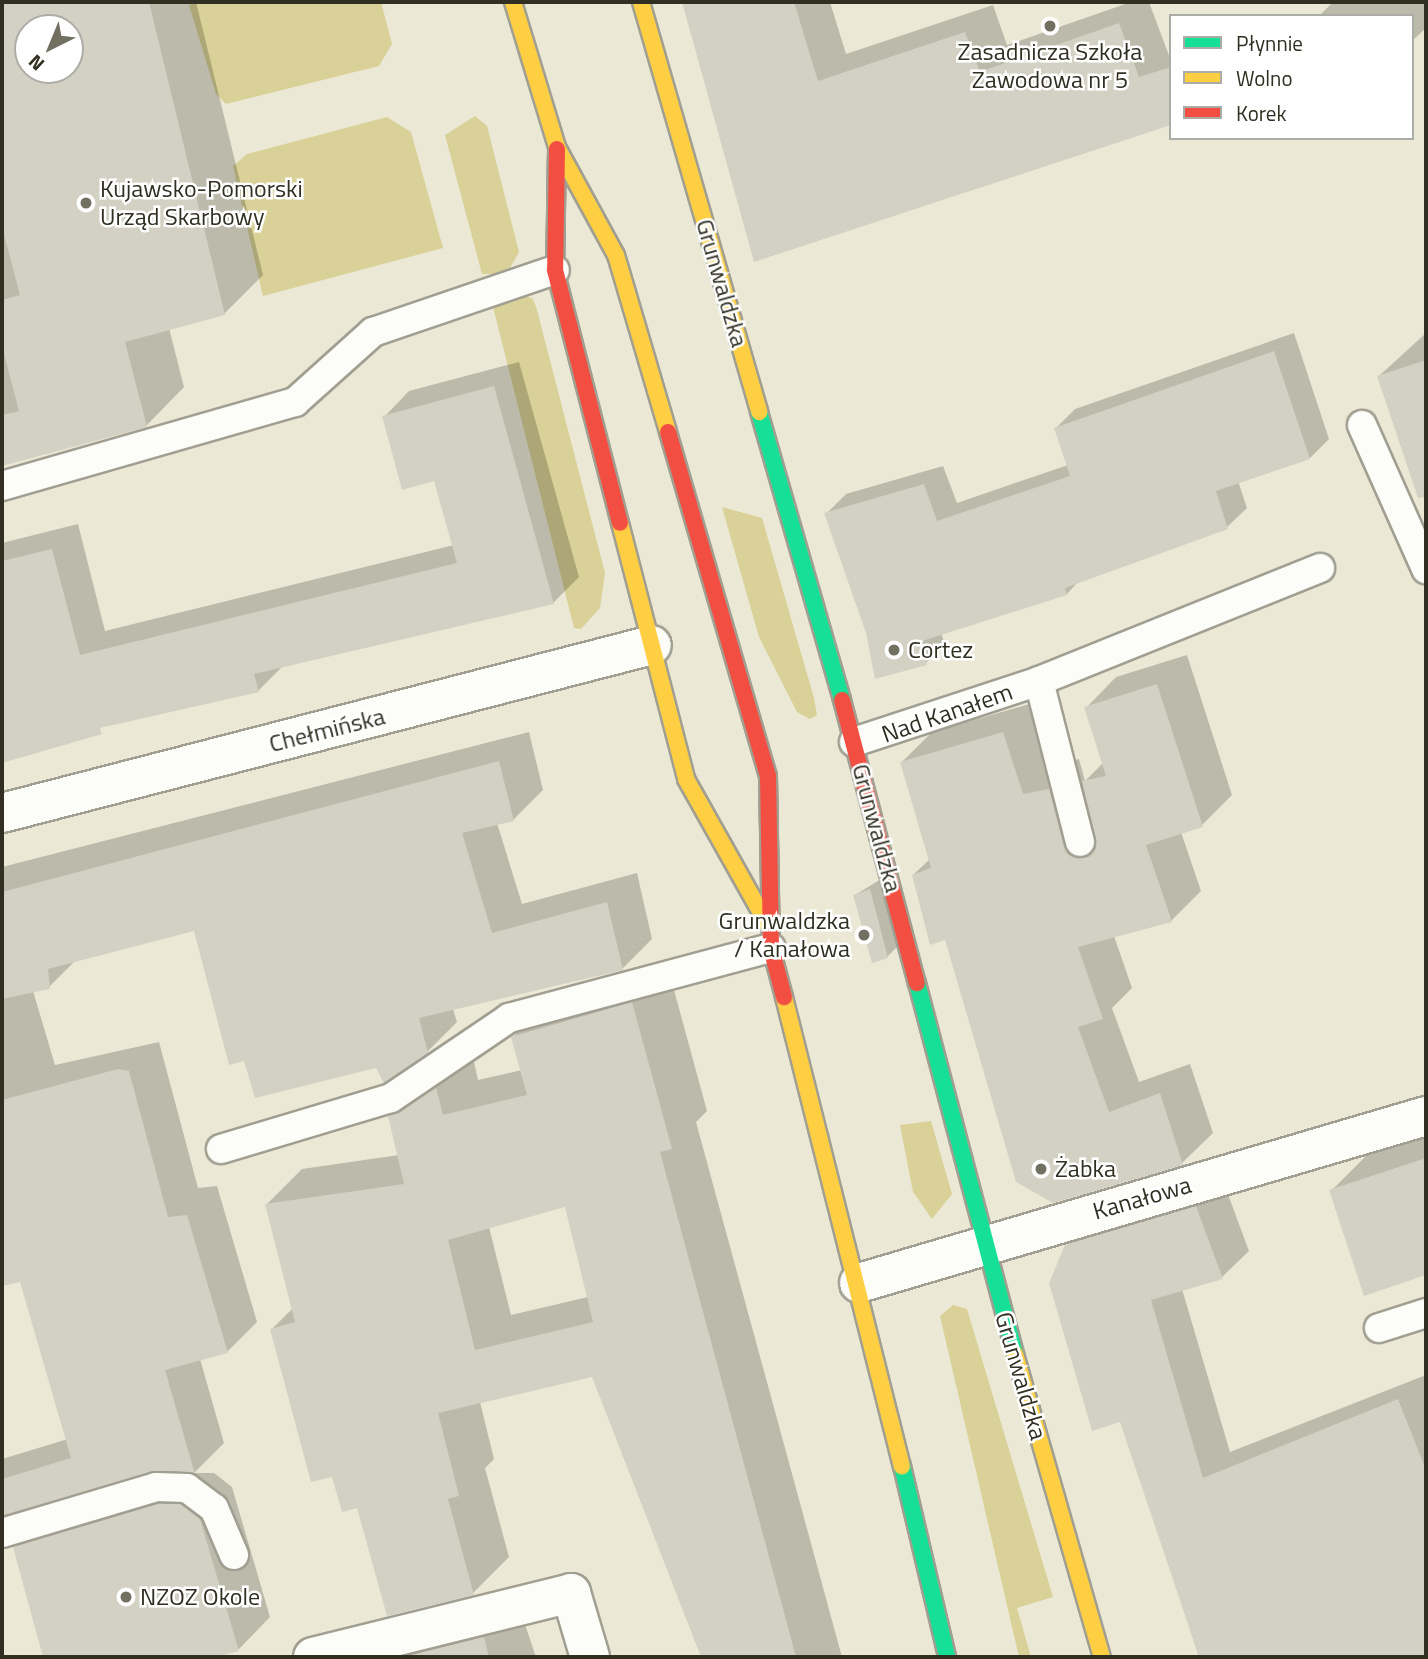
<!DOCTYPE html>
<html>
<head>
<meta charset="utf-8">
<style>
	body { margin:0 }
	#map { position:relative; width:1428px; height:1659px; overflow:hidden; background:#ebe9d6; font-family:"Titillium Web",sans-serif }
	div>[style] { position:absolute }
	.green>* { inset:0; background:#d9d197 }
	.shadow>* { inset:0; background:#0003 }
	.building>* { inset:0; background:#d3d1c3 }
	.roads { filter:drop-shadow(2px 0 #a19f91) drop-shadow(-2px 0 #a19f91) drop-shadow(0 2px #a19f91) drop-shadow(0 -2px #a19f91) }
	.lane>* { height:28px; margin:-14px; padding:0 14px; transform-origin:14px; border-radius:14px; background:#fcfcf9 }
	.street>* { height:38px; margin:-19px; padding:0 19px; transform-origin:19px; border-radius:19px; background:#fcfcf9 }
	.fast>* { height:16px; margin:-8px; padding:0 8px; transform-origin:8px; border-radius:8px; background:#16e098 }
	.slow>* { height:16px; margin:-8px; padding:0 8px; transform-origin:8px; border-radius:8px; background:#ffcf43 }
	.jam>* { height:16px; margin:-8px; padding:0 8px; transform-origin:8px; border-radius:8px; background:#f24e42 }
	.dots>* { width:19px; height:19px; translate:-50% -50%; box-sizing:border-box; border:4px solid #fff; border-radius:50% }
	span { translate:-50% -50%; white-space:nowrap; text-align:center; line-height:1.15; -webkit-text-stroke:5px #fff; paint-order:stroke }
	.poi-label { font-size:24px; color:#302f22 }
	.left { translate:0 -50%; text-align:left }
	.right { translate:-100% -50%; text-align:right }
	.street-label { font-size:24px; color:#302f22 }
	.frame { position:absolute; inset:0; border:4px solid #302f22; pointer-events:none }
	.legend { position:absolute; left:1169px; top:14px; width:245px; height:126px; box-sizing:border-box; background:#fff; border:2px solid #acaca7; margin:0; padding:9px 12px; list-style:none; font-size:21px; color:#302f22 }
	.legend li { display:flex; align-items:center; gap:14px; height:35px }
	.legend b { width:35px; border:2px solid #acaca7 }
	.north { position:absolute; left:14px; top:14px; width:70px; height:70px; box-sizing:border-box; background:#fff; border:2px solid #acaca7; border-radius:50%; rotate:223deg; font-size:19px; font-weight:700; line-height:28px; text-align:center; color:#302f22 }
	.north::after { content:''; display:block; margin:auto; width:24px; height:32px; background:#717061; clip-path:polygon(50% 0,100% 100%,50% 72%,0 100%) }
</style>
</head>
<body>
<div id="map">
	<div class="green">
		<i style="clip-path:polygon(201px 2px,381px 2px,392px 44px,379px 66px,226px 104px,216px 94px,189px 5px)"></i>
		<i style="clip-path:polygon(475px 116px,487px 126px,519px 252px,510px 268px,493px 274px,482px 274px,445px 135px)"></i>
		<i style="clip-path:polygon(387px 117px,411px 132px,443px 248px,263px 296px,233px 166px,247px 154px)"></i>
		<i style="clip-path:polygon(517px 292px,533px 299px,537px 310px,605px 573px,600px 608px,581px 629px,574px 628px,492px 303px)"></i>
		<i style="clip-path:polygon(722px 507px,762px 518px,814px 698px,817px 715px,810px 719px,797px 712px,759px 637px)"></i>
		<i style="clip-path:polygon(931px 1121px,952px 1194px,932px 1219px,913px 1192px,900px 1125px)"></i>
		<i style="clip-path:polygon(953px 1305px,967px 1309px,1053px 1597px,1017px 1608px,1031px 1657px,1019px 1657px,940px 1316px)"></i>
	</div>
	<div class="shadow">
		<i style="clip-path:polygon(evenodd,2px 2px,196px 2px,263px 275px,224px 314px,169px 328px,184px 387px,146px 426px,2px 463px,2px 2px,28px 28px,70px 28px,70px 70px,28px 70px,28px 28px)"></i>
		<i style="clip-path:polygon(685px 2px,830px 2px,846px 54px,993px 5px,1007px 45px,1131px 2px,1149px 2px,1171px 61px,1171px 114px,755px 259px)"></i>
		<i style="clip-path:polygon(1333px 2px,1426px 2px,1426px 28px,1412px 41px,1412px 16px,1319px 16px)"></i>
		<i style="clip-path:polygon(1294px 333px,1329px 439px,1310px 458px,1238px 481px,1247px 508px,1227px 527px,1078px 582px,1067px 594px,941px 633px,945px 644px,926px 663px,868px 633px,826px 514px,846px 494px,943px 466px,957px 503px,1068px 465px,1056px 428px,1075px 409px)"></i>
		<i style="clip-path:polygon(1426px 333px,1426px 483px,1416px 486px,1379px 376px)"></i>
		<i style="clip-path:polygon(519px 362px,579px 577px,553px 603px,283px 666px,258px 691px,108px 725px,2px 761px,2px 543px,78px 524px,105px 631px,454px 545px,435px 479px,384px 417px,409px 391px)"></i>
		<i style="clip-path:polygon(1187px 655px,1232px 795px,1202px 825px,1181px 832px,1201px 891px,1171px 921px,1114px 936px,1132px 988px,1112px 1008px,1139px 1082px,1190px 1064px,1213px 1133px,1182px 1163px,1018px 1181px,947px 938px,913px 875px,930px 859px,902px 762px,932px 732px,1033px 703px,1054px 765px,1079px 759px,1085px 781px,1103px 763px,1086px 708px,1116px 677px)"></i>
		<i style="clip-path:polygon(529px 732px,543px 790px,513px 820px,497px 823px,522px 904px,637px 873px,652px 939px,622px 969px,453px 1009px,457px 1022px,427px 1052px,377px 1066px,246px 1058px,195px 928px,76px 960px,49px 987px,33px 991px,55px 1065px,159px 1042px,198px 1188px,217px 1186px,257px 1322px,227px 1352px,200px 1359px,224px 1443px,194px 1473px,214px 1473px,232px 1487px,270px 1617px,239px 1649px,209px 1657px,45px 1657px,15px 1548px,46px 1516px,192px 1472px,151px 1469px,2px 1516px,2px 1459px,68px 1439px,21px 1280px,2px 1285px,2px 867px)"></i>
		<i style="clip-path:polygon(881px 879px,898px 946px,887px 957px,855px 895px)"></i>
		<i style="clip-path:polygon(evenodd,668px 968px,707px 1111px,696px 1122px,842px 1657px,703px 1657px,593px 1375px,480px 1402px,494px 1459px,485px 1468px,509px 1557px,473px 1593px,359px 1506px,334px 1475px,272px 1329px,293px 1308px,267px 1204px,302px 1169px,399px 1155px,390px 1117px,425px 1081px,472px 1053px,478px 1080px,522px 1070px,513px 1037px,549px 1001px,668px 968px,566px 1205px,588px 1297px,511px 1315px,489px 1227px,566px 1205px)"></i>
		<i style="clip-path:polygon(1426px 1129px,1426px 1273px,1365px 1293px,1331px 1191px,1377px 1145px)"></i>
		<i style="clip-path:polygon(1223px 1181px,1249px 1251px,1222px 1277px,1182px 1289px,1230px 1452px,1426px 1375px,1426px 1657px,1199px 1657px,1067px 1246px,1094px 1219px)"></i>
		<i style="clip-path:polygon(518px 1604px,536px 1657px,392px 1657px)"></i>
	</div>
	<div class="building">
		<i style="clip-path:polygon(evenodd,2px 2px,149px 2px,225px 315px,125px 342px,147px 427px,2px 466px,2px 415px,19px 411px,2px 346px,2px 300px,20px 295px,2px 227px,2px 2px,28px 28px,70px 28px,70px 70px,28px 70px,28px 28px)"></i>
		<i style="clip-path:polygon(682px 2px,794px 2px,818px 81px,965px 32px,980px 72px,1119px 23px,1139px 77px,1171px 67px,1171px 125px,754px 262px)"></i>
		<i style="clip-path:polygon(1274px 351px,1310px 459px,1216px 491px,1228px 529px,1065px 588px,1067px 595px,919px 642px,927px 665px,875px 679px,866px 633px,824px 513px,924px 484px,937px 521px,1070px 476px,1054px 428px)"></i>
		<i style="clip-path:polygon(1426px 360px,1426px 497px,1418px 498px,1377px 376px)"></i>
		<i style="clip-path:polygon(494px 386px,554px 604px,254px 674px,259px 692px,100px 728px,102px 734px,2px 763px,2px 561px,52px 549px,80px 655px,457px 563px,434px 481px,402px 490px,382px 416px)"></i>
		<i style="clip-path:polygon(1157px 684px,1203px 827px,1146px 845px,1172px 922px,1078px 947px,1103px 1019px,1078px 1027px,1109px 1112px,1160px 1093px,1183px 1165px,1053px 1203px,1016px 1182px,945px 940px,930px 945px,912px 875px,931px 868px,900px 762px,1003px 732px,1023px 794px,1049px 789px,1064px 847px,1085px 858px,1096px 839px,1082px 781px,1106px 776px,1084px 707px)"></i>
		<i style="clip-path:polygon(499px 761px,514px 821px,462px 833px,492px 933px,607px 902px,623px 970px,419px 1018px,428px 1053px,384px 1083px,376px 1068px,255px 1098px,244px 1061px,229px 1065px,194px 931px,48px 969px,50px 989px,2px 999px,2px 892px)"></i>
		<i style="clip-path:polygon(870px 889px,888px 958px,872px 963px,853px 895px)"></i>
		<i style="clip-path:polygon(evenodd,632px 1002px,672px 1149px,660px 1152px,796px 1657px,701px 1657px,592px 1377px,438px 1413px,459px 1496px,448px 1499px,474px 1595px,387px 1616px,357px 1508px,342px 1512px,332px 1477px,311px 1482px,270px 1329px,295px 1322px,265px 1204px,404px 1184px,388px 1116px,436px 1087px,443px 1115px,527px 1095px,511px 1037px,632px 1002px,565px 1207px,593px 1322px,475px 1350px,448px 1240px,565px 1207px)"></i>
		<i style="clip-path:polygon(118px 1069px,129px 1071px,168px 1217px,187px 1215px,228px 1353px,165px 1370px,195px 1474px,151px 1471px,4px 1515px,2px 1479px,71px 1458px,20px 1282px,2px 1286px,2px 1100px)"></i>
		<i style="clip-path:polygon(1426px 1158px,1426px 1275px,1364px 1296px,1329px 1190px)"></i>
		<i style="clip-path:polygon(1196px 1206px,1223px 1279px,1151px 1300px,1203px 1478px,1398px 1399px,1426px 1470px,1426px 1657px,1199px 1657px,1120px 1422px,1092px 1431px,1049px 1283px,1065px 1245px)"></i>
		<i style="clip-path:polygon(158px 1504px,181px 1504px,200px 1519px,239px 1651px,216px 1657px,43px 1657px,13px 1547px)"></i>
		<i style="clip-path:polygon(484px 1637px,489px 1657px,403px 1657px)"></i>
	</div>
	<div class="roads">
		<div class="lane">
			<i style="left:1362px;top:425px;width:158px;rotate:66deg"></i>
			<i style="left:2px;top:486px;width:305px;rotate:-16deg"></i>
			<i style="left:295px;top:402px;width:105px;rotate:-41.9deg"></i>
			<i style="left:373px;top:332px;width:192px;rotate:-18.8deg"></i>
			<i style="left:1039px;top:681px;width:166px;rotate:75.7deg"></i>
			<i style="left:854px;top:742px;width:195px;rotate:-18.2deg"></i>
			<i style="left:1039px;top:681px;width:303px;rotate:-21.9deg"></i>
			<i style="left:221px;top:1149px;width:177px;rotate:-16.7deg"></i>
			<i style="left:391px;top:1098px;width:143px;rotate:-34.1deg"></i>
			<i style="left:509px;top:1018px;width:271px;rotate:-15deg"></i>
			<i style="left:1379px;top:1328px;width:49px;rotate:-17.7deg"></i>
			<i style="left:2px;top:1533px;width:161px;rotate:-16.6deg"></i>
			<i style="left:156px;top:1487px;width:31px;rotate:2deg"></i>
			<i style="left:187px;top:1488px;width:34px;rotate:37deg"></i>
			<i style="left:214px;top:1508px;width:51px;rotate:66.9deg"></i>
		</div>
		<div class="street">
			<i style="left:2px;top:813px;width:671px;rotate:-14.49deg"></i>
			<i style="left:859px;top:1283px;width:591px;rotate:-16.41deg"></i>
			<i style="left:313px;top:1657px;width:266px;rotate:-13.9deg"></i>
			<i style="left:571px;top:1593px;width:67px;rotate:73.5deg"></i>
		</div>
		<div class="fast">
			<i style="left:759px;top:412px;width:300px;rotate:73.9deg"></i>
			<i style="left:917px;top:983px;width:384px;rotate:75.2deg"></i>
			<i style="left:902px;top:1466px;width:196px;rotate:76.7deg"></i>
		</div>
		<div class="slow">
			<i style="left:513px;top:2px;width:152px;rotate:73.1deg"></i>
			<i style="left:557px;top:147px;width:123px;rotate:61.4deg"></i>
			<i style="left:616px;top:255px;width:184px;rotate:73.6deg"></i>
			<i style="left:641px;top:2px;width:427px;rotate:73.9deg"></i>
			<i style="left:620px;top:523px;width:264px;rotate:75.5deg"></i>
			<i style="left:686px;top:779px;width:167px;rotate:60.7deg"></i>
			<i style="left:784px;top:997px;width:484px;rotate:75.9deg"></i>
			<i style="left:1015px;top:1354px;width:315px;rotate:74deg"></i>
		</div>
		<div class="jam">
			<i style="left:557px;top:149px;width:121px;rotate:90.9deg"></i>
			<i style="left:555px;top:270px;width:261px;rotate:75.6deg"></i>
			<i style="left:668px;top:432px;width:358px;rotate:73.8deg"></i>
			<i style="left:768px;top:776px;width:172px;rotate:89deg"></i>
			<i style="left:771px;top:948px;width:51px;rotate:75.1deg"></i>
			<i style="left:842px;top:700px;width:293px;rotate:75.2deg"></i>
		</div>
	</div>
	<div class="dots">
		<i style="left:1050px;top:26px;background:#717061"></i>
		<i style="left:86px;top:203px;background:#717061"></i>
		<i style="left:894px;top:650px;background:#717061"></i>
		<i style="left:864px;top:935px;background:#717061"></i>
		<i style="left:1041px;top:1169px;background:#717061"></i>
		<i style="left:126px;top:1597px;background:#717061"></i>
	</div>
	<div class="poi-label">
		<span style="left:1050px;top:66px">Zasadnicza Szkoła<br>Zawodowa nr 5</span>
		<span class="left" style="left:100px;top:203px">Kujawsko-Pomorski<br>Urząd Skarbowy</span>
		<span class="left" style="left:908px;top:650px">Cortez</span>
		<span class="right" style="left:850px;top:935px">Grunwaldzka<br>/ Kanałowa</span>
		<span class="left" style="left:1055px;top:1169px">Żabka</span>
		<span class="left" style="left:140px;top:1597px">NZOZ Okole</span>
	</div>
	<div class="street-label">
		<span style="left:722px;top:283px;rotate:74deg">Grunwaldzka</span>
		<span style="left:947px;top:713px;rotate:-19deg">Nad Kanałem</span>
		<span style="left:327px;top:730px;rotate:-14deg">Chełmińska</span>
		<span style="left:877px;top:828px;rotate:75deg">Grunwaldzka</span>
		<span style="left:1142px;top:1198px;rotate:-16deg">Kanałowa</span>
		<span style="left:1021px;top:1376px;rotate:74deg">Grunwaldzka</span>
	</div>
	<div class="frame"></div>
	<ul class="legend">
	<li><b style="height:9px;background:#16e098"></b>Płynnie</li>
	<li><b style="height:9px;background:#ffcf43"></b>Wolno</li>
	<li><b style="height:9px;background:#f24e42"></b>Korek</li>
	</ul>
	<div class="north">N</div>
</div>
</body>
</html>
